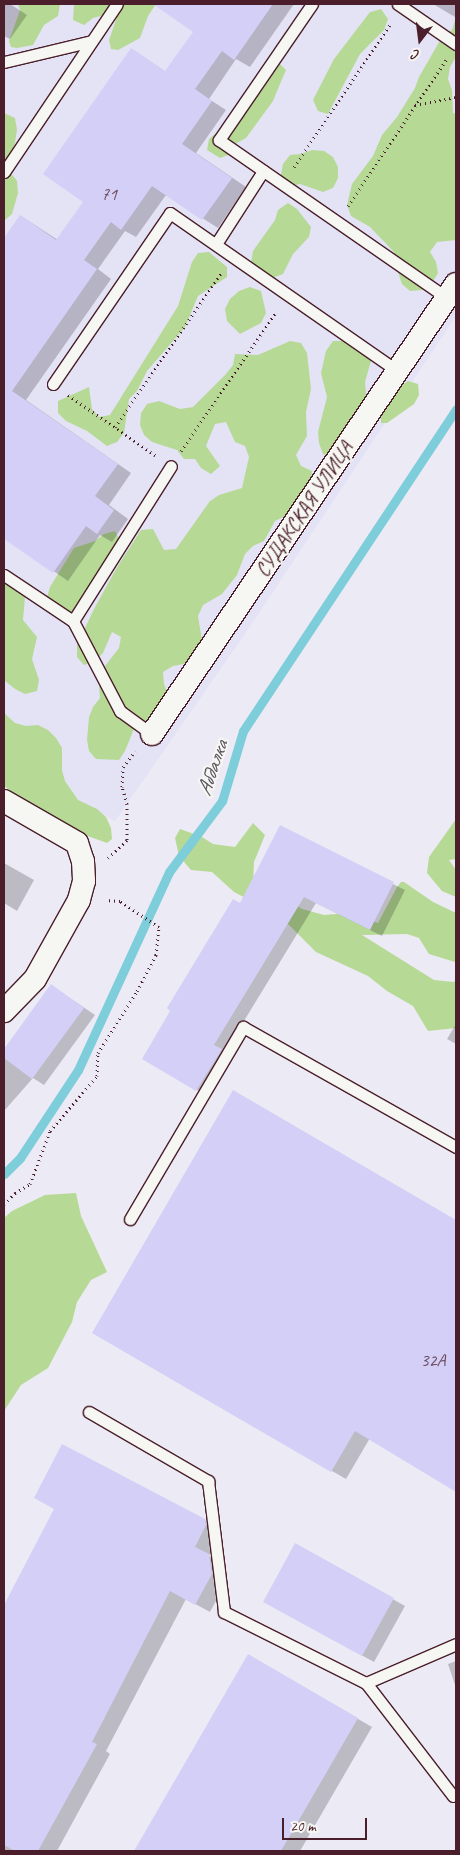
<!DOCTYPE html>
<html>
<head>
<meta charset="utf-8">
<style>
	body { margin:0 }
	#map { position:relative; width:460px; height:1855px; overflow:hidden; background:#eceaf4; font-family:Caveat,sans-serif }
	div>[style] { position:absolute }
	.built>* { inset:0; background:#e4e2f5 }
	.green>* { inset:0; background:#b6da95 }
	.shadow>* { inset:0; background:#0003 }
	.stream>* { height:9px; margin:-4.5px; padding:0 4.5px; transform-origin:4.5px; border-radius:4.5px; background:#7dcdda }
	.building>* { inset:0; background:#d3cff7 }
	.path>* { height:3px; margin-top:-1.5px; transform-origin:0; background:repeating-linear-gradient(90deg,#4a1f2b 0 1px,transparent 0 5px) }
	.roads { filter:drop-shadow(1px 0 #4a1f2b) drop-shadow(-1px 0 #4a1f2b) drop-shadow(0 1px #4a1f2b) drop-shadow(0 -1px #4a1f2b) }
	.lane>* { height:11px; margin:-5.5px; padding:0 5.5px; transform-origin:5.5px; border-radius:5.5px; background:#f6f6f2 }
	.street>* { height:22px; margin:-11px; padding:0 11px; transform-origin:11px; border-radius:11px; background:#f6f6f2 }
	span { translate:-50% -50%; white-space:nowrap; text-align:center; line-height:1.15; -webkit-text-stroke:4.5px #f6f6f2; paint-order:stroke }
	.number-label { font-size:18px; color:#6c4b5e }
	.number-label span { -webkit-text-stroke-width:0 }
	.street-label { font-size:20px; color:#4a1f2b }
	.water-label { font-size:21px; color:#595360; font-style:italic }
	.frame { position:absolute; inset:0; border:5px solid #4a1f2b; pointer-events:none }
	.north { position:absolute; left:395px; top:15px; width:50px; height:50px; -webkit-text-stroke:4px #f6f6f2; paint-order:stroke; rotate:195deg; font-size:14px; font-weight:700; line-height:20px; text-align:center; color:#4a1f2b }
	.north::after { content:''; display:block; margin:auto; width:18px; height:22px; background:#4a1f2b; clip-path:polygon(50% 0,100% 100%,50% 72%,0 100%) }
	.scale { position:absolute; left:282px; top:1818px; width:85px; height:22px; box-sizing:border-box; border:2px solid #4a1f2b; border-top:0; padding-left:6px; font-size:15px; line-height:18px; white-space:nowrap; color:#4a1f2b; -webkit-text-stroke:4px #f6f6f2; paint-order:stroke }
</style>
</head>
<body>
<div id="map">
	<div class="built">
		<i style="clip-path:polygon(4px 4px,456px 4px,456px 316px,251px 625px,115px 821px,4px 761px)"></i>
	</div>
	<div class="green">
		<i style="clip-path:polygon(18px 4px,60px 4px,58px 16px,44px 25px,33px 45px,17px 48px,11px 47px,9px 41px,20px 10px)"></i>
		<i style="clip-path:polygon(74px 4px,156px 4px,148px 16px,140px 38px,118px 50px,111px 49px,109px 40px,117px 17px,109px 14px,93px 18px,84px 25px,73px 20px)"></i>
		<i style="clip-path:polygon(381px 9px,388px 19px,384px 30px,360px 54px,328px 114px,318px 111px,313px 100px,334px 59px,370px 12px)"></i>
		<i style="clip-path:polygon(456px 17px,456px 57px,450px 67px,448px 79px,452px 90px,453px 113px,456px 114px,456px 240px,437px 242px,430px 252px,436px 262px,438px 273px,432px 283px,422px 290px,410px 291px,402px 284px,395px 263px,394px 252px,370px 227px,351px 216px,347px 205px,352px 184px,373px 156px,382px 135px,397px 117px,415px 88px,419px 77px,442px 37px,452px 30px)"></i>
		<i style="clip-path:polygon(278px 62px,286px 70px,277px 91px,273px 101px,246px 138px,235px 144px,231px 154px,220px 158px,207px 150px,209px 139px,227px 124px)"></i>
		<i style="clip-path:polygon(4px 113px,15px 118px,17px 130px,10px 172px,17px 181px,18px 193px,12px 214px,4px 221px)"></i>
		<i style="clip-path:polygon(312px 150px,324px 151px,333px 157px,338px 167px,338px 178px,333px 188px,323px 192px,300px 184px,289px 186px,281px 175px,283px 164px,290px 155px,301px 154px)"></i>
		<i style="clip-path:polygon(288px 203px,297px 209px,311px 227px,309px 237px,293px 254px,283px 274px,272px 278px,251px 263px,253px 251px,275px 220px,278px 210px)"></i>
		<i style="clip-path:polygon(209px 252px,227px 267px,227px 277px,198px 296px,185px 327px,147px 371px,137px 391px,129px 399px,124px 433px,117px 442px,107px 446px,87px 431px,66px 421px,58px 413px,58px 401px,89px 387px,92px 409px,99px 417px,110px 415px,178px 306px,192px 262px,198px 253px)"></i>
		<i style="clip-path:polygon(250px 287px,261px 291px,266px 313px,261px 323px,240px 334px,227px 321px,225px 309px,230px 299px,239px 291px)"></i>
		<i style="clip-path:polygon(290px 341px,301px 343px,307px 353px,311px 389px,306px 412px,307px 436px,296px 455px,301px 466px,312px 471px,311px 482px,296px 511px,275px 521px,264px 541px,253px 546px,245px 554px,237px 575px,222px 594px,203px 605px,198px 616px,202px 640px,194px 662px,173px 666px,163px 672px,164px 684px,168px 695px,150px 722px,138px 719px,125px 751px,119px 760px,96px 759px,89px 751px,87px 740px,89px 717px,93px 707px,100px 698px,98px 675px,119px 648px,121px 637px,112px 632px,103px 653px,95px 661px,84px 665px,77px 657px,77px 645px,94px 609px,116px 569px,141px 530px,153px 529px,164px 550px,176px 549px,210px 501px,219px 495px,242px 488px,249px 457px,245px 446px,235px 442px,226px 422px,215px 424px,206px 446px,220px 466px,211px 474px,201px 468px,195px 459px,184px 459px,177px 450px,152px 442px,144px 435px,140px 425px,141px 413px,147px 404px,159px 401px,180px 409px,193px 407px,226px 374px,233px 365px,235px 354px,258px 355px)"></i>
		<i style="clip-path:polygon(333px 341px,345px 341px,364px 352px,371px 361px,365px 382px,366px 394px,363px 415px,334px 459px,323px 454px,319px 443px,318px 432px,327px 397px,321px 373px,326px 351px)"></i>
		<i style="clip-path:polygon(408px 381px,418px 384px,419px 395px,414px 404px,387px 423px,381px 423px,381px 417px,391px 397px,398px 388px)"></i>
		<i style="clip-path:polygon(115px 531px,120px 541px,79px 620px,68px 625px,59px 618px,47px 597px,50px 587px,74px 548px,95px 541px,104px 534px)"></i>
		<i style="clip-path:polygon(4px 579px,22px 586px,25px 597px,23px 620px,37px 637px,32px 659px,39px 680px,37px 691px,25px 694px,15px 689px,4px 680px)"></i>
		<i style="clip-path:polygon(4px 713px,15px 723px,26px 726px,38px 725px,48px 730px,56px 738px,62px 748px,62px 770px,65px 781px,78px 800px,97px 809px,106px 817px,111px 828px,112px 839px,107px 843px,82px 834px,31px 805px,4px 786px)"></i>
		<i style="clip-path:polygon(456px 819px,456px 859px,449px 860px,456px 870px,456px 897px,442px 891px,427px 873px,429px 857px)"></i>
		<i style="clip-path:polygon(253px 823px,265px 835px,254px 862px,253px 886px,283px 896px,302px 909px,324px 915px,348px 913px,378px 923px,397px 887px,401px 882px,404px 882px,433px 902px,456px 913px,455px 962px,429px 954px,419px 938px,407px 934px,362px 935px,434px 980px,454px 982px,456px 979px,456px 1028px,428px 1031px,413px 1006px,387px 991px,368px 976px,316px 952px,280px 916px,234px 892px,212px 872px,191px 870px,179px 856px,175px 838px,180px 829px,202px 837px,213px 844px,235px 847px)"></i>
		<i style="clip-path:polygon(76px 1193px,81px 1216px,107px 1272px,91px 1280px,77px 1302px,72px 1322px,48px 1368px,21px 1385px,4px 1411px,4px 1218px,12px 1211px,45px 1195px)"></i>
	</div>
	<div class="shadow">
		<i style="clip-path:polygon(4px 4px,10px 4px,27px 15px,10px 39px,4px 36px)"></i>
		<i style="clip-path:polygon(167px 4px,294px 4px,250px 67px,236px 59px,209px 99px,226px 110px,196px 153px,246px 187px,218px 228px,166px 195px,136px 237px,125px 231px,98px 269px,111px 279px,26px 400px,131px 473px,109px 505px,128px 519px,112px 542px,100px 535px,68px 581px,4px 537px,4px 241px,21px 216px,58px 240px,85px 202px,132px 49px,166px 72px,195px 31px,163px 9px)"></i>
		<i style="clip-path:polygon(433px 4px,456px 4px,456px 15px,455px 17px)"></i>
		<i style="clip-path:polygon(4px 863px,34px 880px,17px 911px,4px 903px)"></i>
		<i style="clip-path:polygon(393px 884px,405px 890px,382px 936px,316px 903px,225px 1052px,233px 1057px,209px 1097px,143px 1058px,241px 905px)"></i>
		<i style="clip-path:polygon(52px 986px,95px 1015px,44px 1085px,33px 1078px,4px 1111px,4px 1051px)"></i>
		<i style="clip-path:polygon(456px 1024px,456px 1044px,447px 1039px)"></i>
		<i style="clip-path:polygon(233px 1092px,456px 1221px,456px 1490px,370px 1438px,346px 1479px,93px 1333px)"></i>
		<i style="clip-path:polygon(56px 1509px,204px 1520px,219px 1529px,220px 1534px,209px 1556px,224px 1564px,226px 1582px,210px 1612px,186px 1599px,106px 1751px,110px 1754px,57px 1851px,4px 1851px,4px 1608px)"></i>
		<i style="clip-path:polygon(296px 1545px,405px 1606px,374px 1662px,277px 1609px)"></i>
		<i style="clip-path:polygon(249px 1656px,372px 1727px,300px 1851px,136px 1851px)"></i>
		<i style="clip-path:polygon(456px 1661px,456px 1688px,448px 1664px)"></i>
	</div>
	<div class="stream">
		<i style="left:4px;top:1174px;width:23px;rotate:-45deg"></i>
		<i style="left:20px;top:1158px;width:105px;rotate:-56.6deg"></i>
		<i style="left:78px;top:1070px;width:218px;rotate:-65.3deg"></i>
		<i style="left:169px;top:872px;width:89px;rotate:-53.3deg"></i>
		<i style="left:222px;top:801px;width:73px;rotate:-73.3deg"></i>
		<i style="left:243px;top:731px;width:386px;rotate:-56.5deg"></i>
	</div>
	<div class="building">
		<i style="clip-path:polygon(153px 4px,273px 4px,234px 60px,222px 51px,195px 89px,212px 101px,182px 144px,232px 178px,202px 220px,152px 186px,121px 230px,111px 222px,84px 260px,97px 269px,12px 391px,118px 464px,95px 496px,114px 510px,97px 534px,86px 526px,53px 573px,4px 539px,4px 238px,20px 215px,56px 240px,83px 202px,43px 174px,131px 48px,165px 71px,193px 32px)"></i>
		<i style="clip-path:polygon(280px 825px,394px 882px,370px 930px,304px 897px,214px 1045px,222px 1049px,196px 1091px,142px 1059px,170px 1011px,167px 1008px,233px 899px,240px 903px)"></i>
		<i style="clip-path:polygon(51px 984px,84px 1008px,32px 1079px,4px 1058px,4px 1049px)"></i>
		<i style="clip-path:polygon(233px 1090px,456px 1220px,456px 1492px,355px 1431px,331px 1472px,92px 1333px)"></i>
		<i style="clip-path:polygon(62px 1444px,205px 1519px,206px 1525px,195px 1547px,209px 1554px,212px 1574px,195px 1605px,170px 1591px,92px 1742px,97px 1744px,38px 1851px,15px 1851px,4px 1845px,4px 1605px,54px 1509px,34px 1498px)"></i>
		<i style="clip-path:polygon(295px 1543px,394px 1598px,362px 1656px,263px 1602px)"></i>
		<i style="clip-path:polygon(248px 1654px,358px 1718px,281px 1851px,134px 1851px)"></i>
	</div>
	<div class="path">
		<i style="left:415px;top:105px;width:42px;rotate:-11deg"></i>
		<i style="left:294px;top:167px;width:174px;rotate:-56deg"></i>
		<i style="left:348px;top:206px;width:176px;rotate:-56.1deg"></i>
		<i style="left:68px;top:395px;width:106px;rotate:34.6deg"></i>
		<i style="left:115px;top:427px;width:188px;rotate:-55.4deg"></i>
		<i style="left:181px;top:451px;width:168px;rotate:-55.6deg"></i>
		<i style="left:108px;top:858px;width:26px;rotate:-43deg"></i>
		<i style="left:127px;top:840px;width:36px;rotate:-90deg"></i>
		<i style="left:127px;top:804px;width:18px;rotate:-106deg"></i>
		<i style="left:122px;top:787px;width:20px;rotate:-87deg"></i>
		<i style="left:123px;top:767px;width:20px;rotate:-53deg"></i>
		<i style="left:4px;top:1204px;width:16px;rotate:-45deg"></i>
		<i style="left:15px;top:1193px;width:17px;rotate:-31deg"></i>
		<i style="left:30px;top:1184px;width:57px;rotate:-69.3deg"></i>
		<i style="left:50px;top:1131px;width:72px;rotate:-49.5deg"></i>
		<i style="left:97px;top:1076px;width:23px;rotate:-88deg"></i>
		<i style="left:98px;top:1053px;width:73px;rotate:-57.8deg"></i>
		<i style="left:137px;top:991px;width:41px;rotate:-62.2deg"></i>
		<i style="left:156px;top:955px;width:28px;rotate:-84deg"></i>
		<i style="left:159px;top:927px;width:47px;rotate:-146.3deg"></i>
		<i style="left:120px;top:901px;width:15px;rotate:-176deg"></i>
	</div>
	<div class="roads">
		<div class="lane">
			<i style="left:312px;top:4px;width:165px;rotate:124.4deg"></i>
			<i style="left:219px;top:140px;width:277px;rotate:34.7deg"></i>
			<i style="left:398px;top:4px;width:70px;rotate:34.6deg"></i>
			<i style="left:4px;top:62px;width:90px;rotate:-13.4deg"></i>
			<i style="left:4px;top:172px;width:202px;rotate:-56.1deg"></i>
			<i style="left:216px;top:244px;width:87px;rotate:-57.2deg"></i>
			<i style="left:53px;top:384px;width:207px;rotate:-55.6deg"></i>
			<i style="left:170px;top:213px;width:277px;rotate:34.8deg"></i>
			<i style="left:4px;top:575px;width:83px;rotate:33.7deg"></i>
			<i style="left:73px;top:621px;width:102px;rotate:62.4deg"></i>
			<i style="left:120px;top:711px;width:39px;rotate:36deg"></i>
			<i style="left:73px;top:621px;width:183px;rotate:-57.7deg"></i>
			<i style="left:130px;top:1219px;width:223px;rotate:-59.5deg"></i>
			<i style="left:243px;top:1027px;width:244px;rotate:29.4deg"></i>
			<i style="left:89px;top:1412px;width:138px;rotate:30.1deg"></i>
			<i style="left:208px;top:1481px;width:132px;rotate:83deg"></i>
			<i style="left:224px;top:1612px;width:159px;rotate:26.6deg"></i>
			<i style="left:453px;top:1796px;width:143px;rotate:-127.6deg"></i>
			<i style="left:366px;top:1683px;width:98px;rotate:-23.4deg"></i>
		</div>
		<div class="street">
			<i style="left:152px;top:734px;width:543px;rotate:-55.96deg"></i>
			<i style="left:4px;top:801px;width:84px;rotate:29.9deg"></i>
			<i style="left:77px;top:843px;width:19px;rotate:72deg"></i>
			<i style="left:83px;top:861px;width:20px;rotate:87deg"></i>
			<i style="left:84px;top:881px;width:20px;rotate:105deg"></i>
			<i style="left:79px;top:900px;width:90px;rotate:119.1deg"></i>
			<i style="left:35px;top:979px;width:45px;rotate:134.1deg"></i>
		</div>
	</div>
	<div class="number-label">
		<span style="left:109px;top:194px">71</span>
		<span style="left:433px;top:1360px">32А</span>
	</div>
	<div class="street-label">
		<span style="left:304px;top:509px;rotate:-56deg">СУДАКСКАЯ УЛИЦА</span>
	</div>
	<div class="water-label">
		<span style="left:212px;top:768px;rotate:-71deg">Абдалка</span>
	</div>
	<div class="frame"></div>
	<div class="north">С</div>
	<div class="scale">20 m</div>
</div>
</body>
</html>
